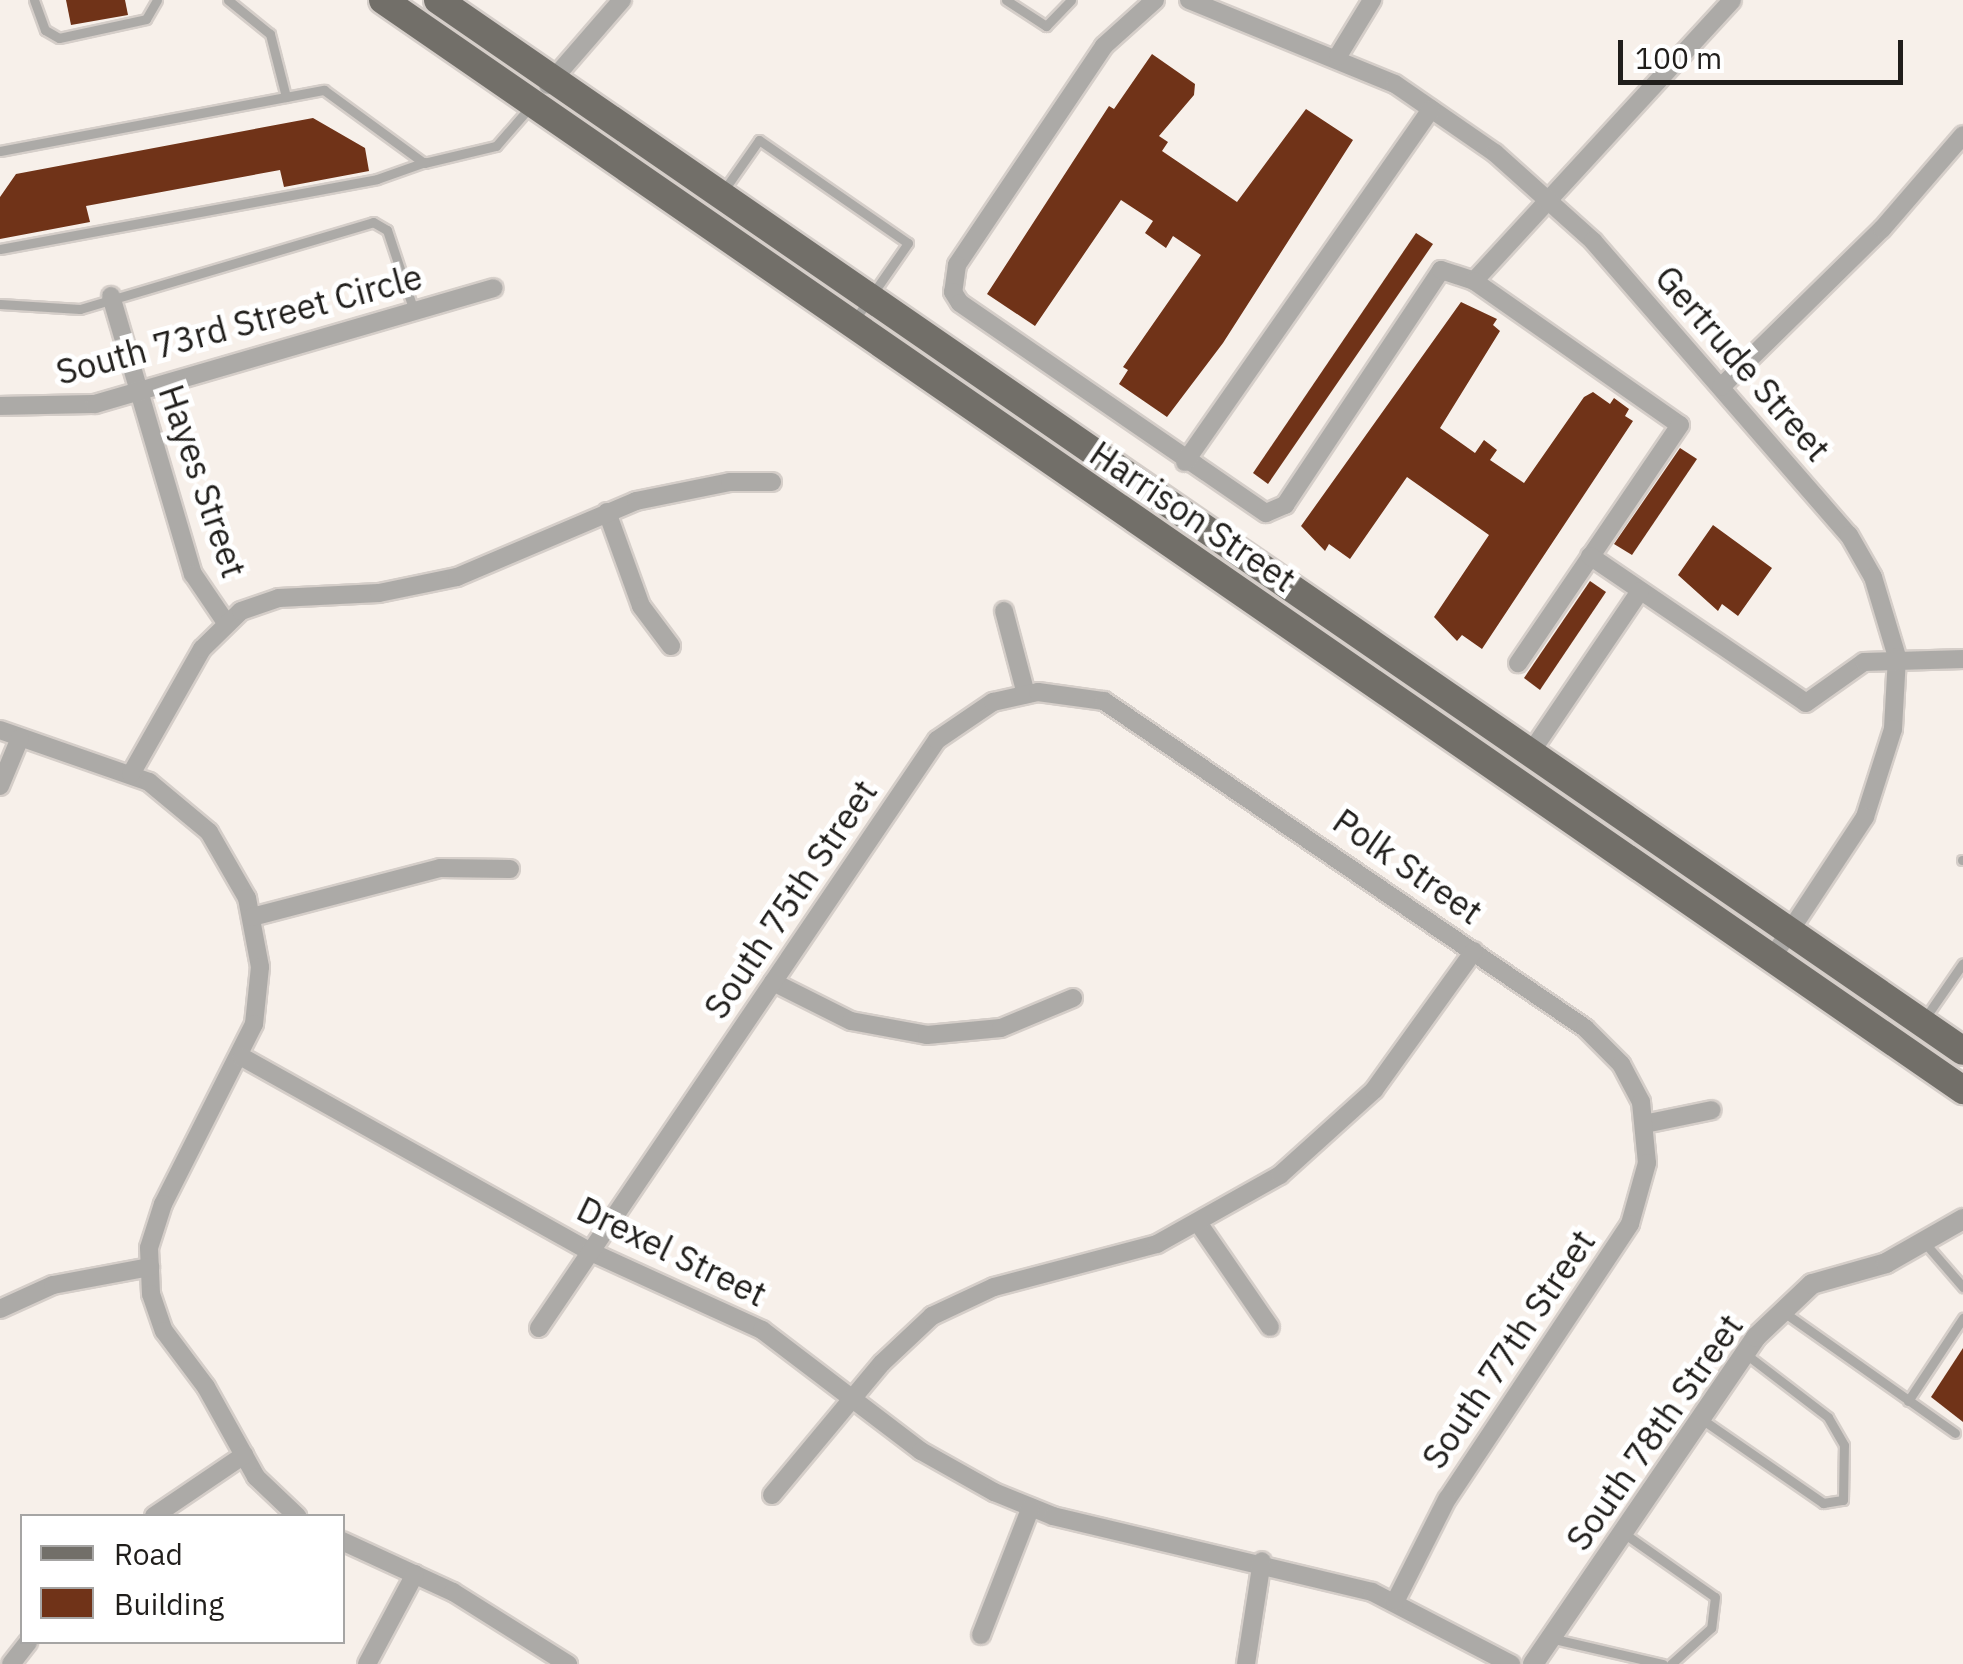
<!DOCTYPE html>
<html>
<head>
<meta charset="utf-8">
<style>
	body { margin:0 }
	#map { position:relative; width:1963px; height:1664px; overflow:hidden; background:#f7f0ea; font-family:"IBM Plex Sans",sans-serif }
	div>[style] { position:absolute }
	.building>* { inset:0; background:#703318 }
	.roads { filter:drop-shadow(2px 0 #d5cec9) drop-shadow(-2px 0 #d5cec9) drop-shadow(0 2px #d5cec9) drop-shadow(0 -2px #d5cec9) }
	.service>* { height:9px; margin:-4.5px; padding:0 4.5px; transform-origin:4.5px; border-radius:4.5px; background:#acaaa7 }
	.minor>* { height:18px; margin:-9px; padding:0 9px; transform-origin:9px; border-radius:9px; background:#acaaa7 }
	.tertiary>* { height:20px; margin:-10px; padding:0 10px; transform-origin:10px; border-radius:10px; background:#acaaa7 }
	.primary>* { height:28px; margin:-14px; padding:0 14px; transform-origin:14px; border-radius:14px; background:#726f69 }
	span { translate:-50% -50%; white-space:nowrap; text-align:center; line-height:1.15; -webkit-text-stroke:10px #fff; paint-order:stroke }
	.street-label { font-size:35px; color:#201e1b }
	.legend { position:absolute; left:20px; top:1514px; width:325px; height:130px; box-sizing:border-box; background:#fff; border:2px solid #a6a5a4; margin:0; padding:12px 18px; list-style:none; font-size:30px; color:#201e1b }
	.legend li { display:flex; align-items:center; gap:20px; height:50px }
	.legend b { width:50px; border:2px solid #a6a5a4 }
	.scale { position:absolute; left:1618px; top:40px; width:285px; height:45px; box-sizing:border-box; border:5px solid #201e1b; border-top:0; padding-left:12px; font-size:30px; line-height:35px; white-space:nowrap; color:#201e1b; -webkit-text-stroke:8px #fff; paint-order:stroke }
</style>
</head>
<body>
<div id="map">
	<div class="building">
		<i style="clip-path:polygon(66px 0,125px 0,128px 15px,71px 25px)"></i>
		<i style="clip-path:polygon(1152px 54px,1195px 84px,1194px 95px,1159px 136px,1168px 142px,1162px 151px,1237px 202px,1306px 109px,1353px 140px,1223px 343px,1167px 417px,1119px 384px,1128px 370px,1123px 367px,1201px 255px,1173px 236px,1166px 248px,1145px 233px,1153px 221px,1121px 200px,1035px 326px,987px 294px,1109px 106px,1114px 109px)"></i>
		<i style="clip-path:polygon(313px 118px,365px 148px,369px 171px,284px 187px,280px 170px,86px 206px,90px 222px,0 239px,0 197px,16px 174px)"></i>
		<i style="clip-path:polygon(1416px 233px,1433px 244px,1268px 484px,1253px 473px)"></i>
		<i style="clip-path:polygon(1461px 302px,1497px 319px,1493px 325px,1500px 331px,1440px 428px,1475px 453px,1484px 440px,1497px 450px,1490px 460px,1524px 483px,1584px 397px,1593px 392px,1610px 404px,1614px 398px,1629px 409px,1625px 416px,1633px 421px,1482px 649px,1462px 635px,1457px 641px,1434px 617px,1489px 535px,1407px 477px,1350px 559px,1329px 544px,1325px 551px,1301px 526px)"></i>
		<i style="clip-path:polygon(1680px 448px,1697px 459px,1632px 555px,1614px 544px)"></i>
		<i style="clip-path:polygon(1713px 525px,1772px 568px,1738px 616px,1722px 604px,1718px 611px,1678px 575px)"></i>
		<i style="clip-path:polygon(1590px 581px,1606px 592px,1540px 690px,1524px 678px)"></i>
		<i style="clip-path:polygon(1963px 1348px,1963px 1422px,1931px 1397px)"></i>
	</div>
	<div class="roads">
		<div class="service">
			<i style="left:34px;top:0;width:32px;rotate:70deg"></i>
			<i style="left:45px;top:30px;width:16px;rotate:30deg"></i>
			<i style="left:59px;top:38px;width:89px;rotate:-12.3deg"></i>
			<i style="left:146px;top:19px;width:22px;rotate:-60deg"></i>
			<i style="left:228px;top:0;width:54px;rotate:39deg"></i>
			<i style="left:270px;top:34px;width:65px;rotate:75.7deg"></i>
			<i style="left:1006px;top:0;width:48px;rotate:33deg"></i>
			<i style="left:1046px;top:26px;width:36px;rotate:-46deg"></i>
			<i style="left:0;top:151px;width:330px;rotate:-10.7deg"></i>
			<i style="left:324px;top:90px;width:124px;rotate:36.1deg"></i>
			<i style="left:424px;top:163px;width:74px;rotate:-13.3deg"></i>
			<i style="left:496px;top:146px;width:52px;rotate:-48.9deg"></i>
			<i style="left:724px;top:190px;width:61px;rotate:-55deg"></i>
			<i style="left:759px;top:140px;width:181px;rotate:34.7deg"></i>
			<i style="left:908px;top:243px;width:96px;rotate:124.8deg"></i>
			<i style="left:0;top:249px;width:383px;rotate:-10.5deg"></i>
			<i style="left:377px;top:179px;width:51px;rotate:-19.5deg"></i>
			<i style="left:0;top:304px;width:80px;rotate:3.6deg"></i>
			<i style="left:80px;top:309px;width:306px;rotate:-16.5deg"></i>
			<i style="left:373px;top:222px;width:16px;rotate:30deg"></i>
			<i style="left:387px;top:230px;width:85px;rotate:71.6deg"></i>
			<i style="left:1962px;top:860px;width:1px"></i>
			<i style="left:1923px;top:1021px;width:70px;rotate:-55.4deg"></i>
			<i style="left:1924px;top:1242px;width:60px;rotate:49.1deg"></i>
			<i style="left:1785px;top:1313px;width:208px;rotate:35.2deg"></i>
			<i style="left:1908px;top:1401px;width:100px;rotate:-56.5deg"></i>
			<i style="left:1700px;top:1418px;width:150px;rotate:34.6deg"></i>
			<i style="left:1823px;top:1503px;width:20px;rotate:-9deg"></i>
			<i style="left:1843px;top:1500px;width:55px;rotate:-89deg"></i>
			<i style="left:1844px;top:1445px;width:32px;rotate:-120deg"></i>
			<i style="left:1828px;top:1417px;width:102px;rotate:-142.6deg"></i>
			<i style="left:1622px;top:1532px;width:113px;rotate:35deg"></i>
			<i style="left:1715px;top:1597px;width:31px;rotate:97deg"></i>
			<i style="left:1711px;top:1628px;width:54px;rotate:138deg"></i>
			<i style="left:1550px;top:1638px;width:116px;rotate:13deg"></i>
		</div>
		<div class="minor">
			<i style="left:1155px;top:0;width:69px;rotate:138deg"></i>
			<i style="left:1104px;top:46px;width:264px;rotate:123.9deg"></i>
			<i style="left:957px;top:265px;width:27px;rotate:98deg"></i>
			<i style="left:953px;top:292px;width:13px;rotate:58deg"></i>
			<i style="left:960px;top:303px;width:371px;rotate:34.5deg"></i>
			<i style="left:1266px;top:513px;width:21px;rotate:-23deg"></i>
			<i style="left:1285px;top:505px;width:282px;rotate:-56.4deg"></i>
			<i style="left:1441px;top:270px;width:35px;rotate:18deg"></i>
			<i style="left:1474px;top:281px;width:381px;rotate:-47.4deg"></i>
			<i style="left:1189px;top:0;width:222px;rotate:22.2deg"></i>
			<i style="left:1395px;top:84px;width:121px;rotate:34.6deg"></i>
			<i style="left:1495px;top:153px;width:132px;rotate:41.9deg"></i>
			<i style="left:1593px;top:241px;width:390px;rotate:49deg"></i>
			<i style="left:1849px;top:535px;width:48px;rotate:60.3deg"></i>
			<i style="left:1873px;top:577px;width:84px;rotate:73.3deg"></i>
			<i style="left:1897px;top:657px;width:72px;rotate:93.2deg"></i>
			<i style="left:1893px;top:729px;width:92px;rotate:107.7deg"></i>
			<i style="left:1865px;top:817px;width:169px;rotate:123.4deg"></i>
			<i style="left:1338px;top:56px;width:66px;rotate:-58.7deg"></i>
			<i style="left:548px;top:85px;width:113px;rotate:-49deg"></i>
			<i style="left:1474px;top:281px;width:251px;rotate:35deg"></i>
			<i style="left:1680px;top:425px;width:288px;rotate:124.2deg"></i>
			<i style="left:111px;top:296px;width:290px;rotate:73.6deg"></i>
			<i style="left:193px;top:574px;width:60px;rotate:55.8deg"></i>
			<i style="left:1721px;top:387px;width:226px;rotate:-44.5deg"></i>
			<i style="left:1882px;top:229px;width:124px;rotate:-49.2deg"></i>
			<i style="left:0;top:406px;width:95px;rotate:-1.2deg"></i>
			<i style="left:95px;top:404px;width:415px;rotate:-16.2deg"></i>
			<i style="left:1185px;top:462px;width:430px;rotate:-55.1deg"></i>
			<i style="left:607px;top:512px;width:100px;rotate:70.1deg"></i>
			<i style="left:641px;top:606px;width:50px;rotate:53.1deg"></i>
			<i style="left:1590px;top:556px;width:261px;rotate:34.2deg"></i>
			<i style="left:1806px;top:703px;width:71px;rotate:-35.3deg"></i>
			<i style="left:1864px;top:662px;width:99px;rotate:-1.7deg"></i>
			<i style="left:1004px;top:611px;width:86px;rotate:75.2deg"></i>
			<i style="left:0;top:730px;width:158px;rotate:19.2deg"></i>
			<i style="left:149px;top:782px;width:78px;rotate:39.8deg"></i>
			<i style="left:209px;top:832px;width:76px;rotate:60.1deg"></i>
			<i style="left:247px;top:898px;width:70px;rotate:79.3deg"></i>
			<i style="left:260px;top:967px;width:57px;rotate:96deg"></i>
			<i style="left:254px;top:1024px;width:202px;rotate:116.8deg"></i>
			<i style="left:163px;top:1204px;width:46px;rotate:107.7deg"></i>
			<i style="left:149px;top:1248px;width:46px;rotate:87.5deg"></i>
			<i style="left:151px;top:1294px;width:39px;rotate:71deg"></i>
			<i style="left:164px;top:1331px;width:70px;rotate:53.1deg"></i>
			<i style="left:206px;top:1387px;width:103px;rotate:60.9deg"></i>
			<i style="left:256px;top:1477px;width:57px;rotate:43.6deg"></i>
			<i style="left:1529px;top:755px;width:198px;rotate:-55.9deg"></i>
			<i style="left:131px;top:774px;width:144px;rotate:-60.4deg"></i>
			<i style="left:202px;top:649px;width:54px;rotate:-44.3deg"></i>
			<i style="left:241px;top:611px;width:40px;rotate:-18.9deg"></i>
			<i style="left:279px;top:598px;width:100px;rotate:-2.9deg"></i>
			<i style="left:379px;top:593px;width:80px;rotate:-11.6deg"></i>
			<i style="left:457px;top:577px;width:194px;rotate:-23deg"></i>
			<i style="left:636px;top:501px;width:96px;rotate:-11.4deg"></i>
			<i style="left:730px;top:482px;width:42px"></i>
			<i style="left:0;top:786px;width:52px;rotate:-67.4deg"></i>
			<i style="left:252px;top:917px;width:194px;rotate:-14.6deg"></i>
			<i style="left:440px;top:868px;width:70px;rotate:0.8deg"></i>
			<i style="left:773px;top:982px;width:87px;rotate:26.6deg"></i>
			<i style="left:851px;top:1021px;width:77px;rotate:10.4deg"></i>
			<i style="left:927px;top:1035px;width:74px;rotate:-5.4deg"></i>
			<i style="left:1001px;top:1028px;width:78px;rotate:-22.6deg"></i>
			<i style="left:242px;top:1057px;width:400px;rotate:29.2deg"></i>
			<i style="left:591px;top:1252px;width:188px;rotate:24.5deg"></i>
			<i style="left:762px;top:1330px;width:200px;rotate:37.3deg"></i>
			<i style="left:921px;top:1451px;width:84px;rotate:29.3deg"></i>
			<i style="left:994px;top:1492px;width:64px;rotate:22.1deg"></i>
			<i style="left:1053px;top:1516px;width:328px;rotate:13.4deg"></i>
			<i style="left:1372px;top:1592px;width:157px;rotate:27.4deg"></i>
			<i style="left:1644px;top:1124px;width:69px;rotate:-11.6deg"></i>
			<i style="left:1199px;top:1224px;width:125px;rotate:55.4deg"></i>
			<i style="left:0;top:1309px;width:58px;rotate:-24.4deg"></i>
			<i style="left:53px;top:1285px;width:99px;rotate:-10.5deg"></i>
			<i style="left:539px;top:1328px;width:710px;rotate:-55.91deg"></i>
			<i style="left:937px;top:740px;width:68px;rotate:-34.2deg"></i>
			<i style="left:993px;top:702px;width:46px;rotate:-12.5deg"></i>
			<i style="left:1038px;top:692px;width:67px;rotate:7.8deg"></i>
			<i style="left:1104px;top:701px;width:582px;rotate:34.21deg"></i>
			<i style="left:1585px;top:1028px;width:51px;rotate:45deg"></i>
			<i style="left:1621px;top:1064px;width:43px;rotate:62.2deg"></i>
			<i style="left:1641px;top:1102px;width:61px;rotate:84.4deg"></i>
			<i style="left:1647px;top:1163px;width:63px;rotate:105.6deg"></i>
			<i style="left:1630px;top:1224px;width:330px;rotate:123.6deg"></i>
			<i style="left:1447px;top:1499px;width:115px;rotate:116.8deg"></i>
			<i style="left:772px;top:1495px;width:172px;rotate:-50.2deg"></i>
			<i style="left:882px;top:1363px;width:69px;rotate:-43.2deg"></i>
			<i style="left:932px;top:1316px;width:68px;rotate:-25.1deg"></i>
			<i style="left:994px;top:1287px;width:169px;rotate:-14.8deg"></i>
			<i style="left:1157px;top:1244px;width:141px;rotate:-29.3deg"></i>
			<i style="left:1280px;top:1175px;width:127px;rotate:-42.1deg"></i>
			<i style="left:1374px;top:1090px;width:171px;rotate:-54.3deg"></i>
			<i style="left:154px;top:1516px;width:109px;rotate:-34.1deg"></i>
			<i style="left:342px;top:1541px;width:122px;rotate:24.7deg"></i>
			<i style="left:453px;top:1592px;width:136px;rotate:32.1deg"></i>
			<i style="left:981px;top:1635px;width:137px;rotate:-68.7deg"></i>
			<i style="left:11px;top:1664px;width:28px;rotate:-52deg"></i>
			<i style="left:367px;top:1664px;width:102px;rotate:-61.9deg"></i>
			<i style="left:1246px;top:1664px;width:104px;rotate:-81.2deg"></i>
		</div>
		<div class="tertiary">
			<i style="left:1533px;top:1664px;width:396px;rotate:-55.7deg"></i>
			<i style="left:1756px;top:1337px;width:77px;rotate:-43.4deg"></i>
			<i style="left:1812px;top:1284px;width:77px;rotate:-15.8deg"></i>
			<i style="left:1886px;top:1263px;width:89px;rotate:-29.7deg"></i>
		</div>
		<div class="primary">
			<i style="left:383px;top:0;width:1920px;rotate:34.6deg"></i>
			<i style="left:438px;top:0;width:1852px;rotate:34.57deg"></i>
		</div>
	</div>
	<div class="street-label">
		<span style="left:239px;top:324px;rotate:-15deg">South 73rd Street Circle</span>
		<span style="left:1743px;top:363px;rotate:49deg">Gertrude Street</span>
		<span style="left:203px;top:481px;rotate:71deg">Hayes Street</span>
		<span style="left:1193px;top:516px;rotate:34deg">Harrison Street</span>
		<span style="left:1408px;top:866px;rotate:35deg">Polk Street</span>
		<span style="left:790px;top:899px;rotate:-56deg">South 75th Street</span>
		<span style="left:672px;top:1251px;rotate:26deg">Drexel Street</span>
		<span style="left:1508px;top:1349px;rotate:-56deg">South 77th Street</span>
		<span style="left:1654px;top:1432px;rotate:-55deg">South 78th Street</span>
	</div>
	<ul class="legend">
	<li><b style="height:12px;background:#726f69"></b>Road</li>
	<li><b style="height:28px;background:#703318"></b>Building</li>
	</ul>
	<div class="scale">100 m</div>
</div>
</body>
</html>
